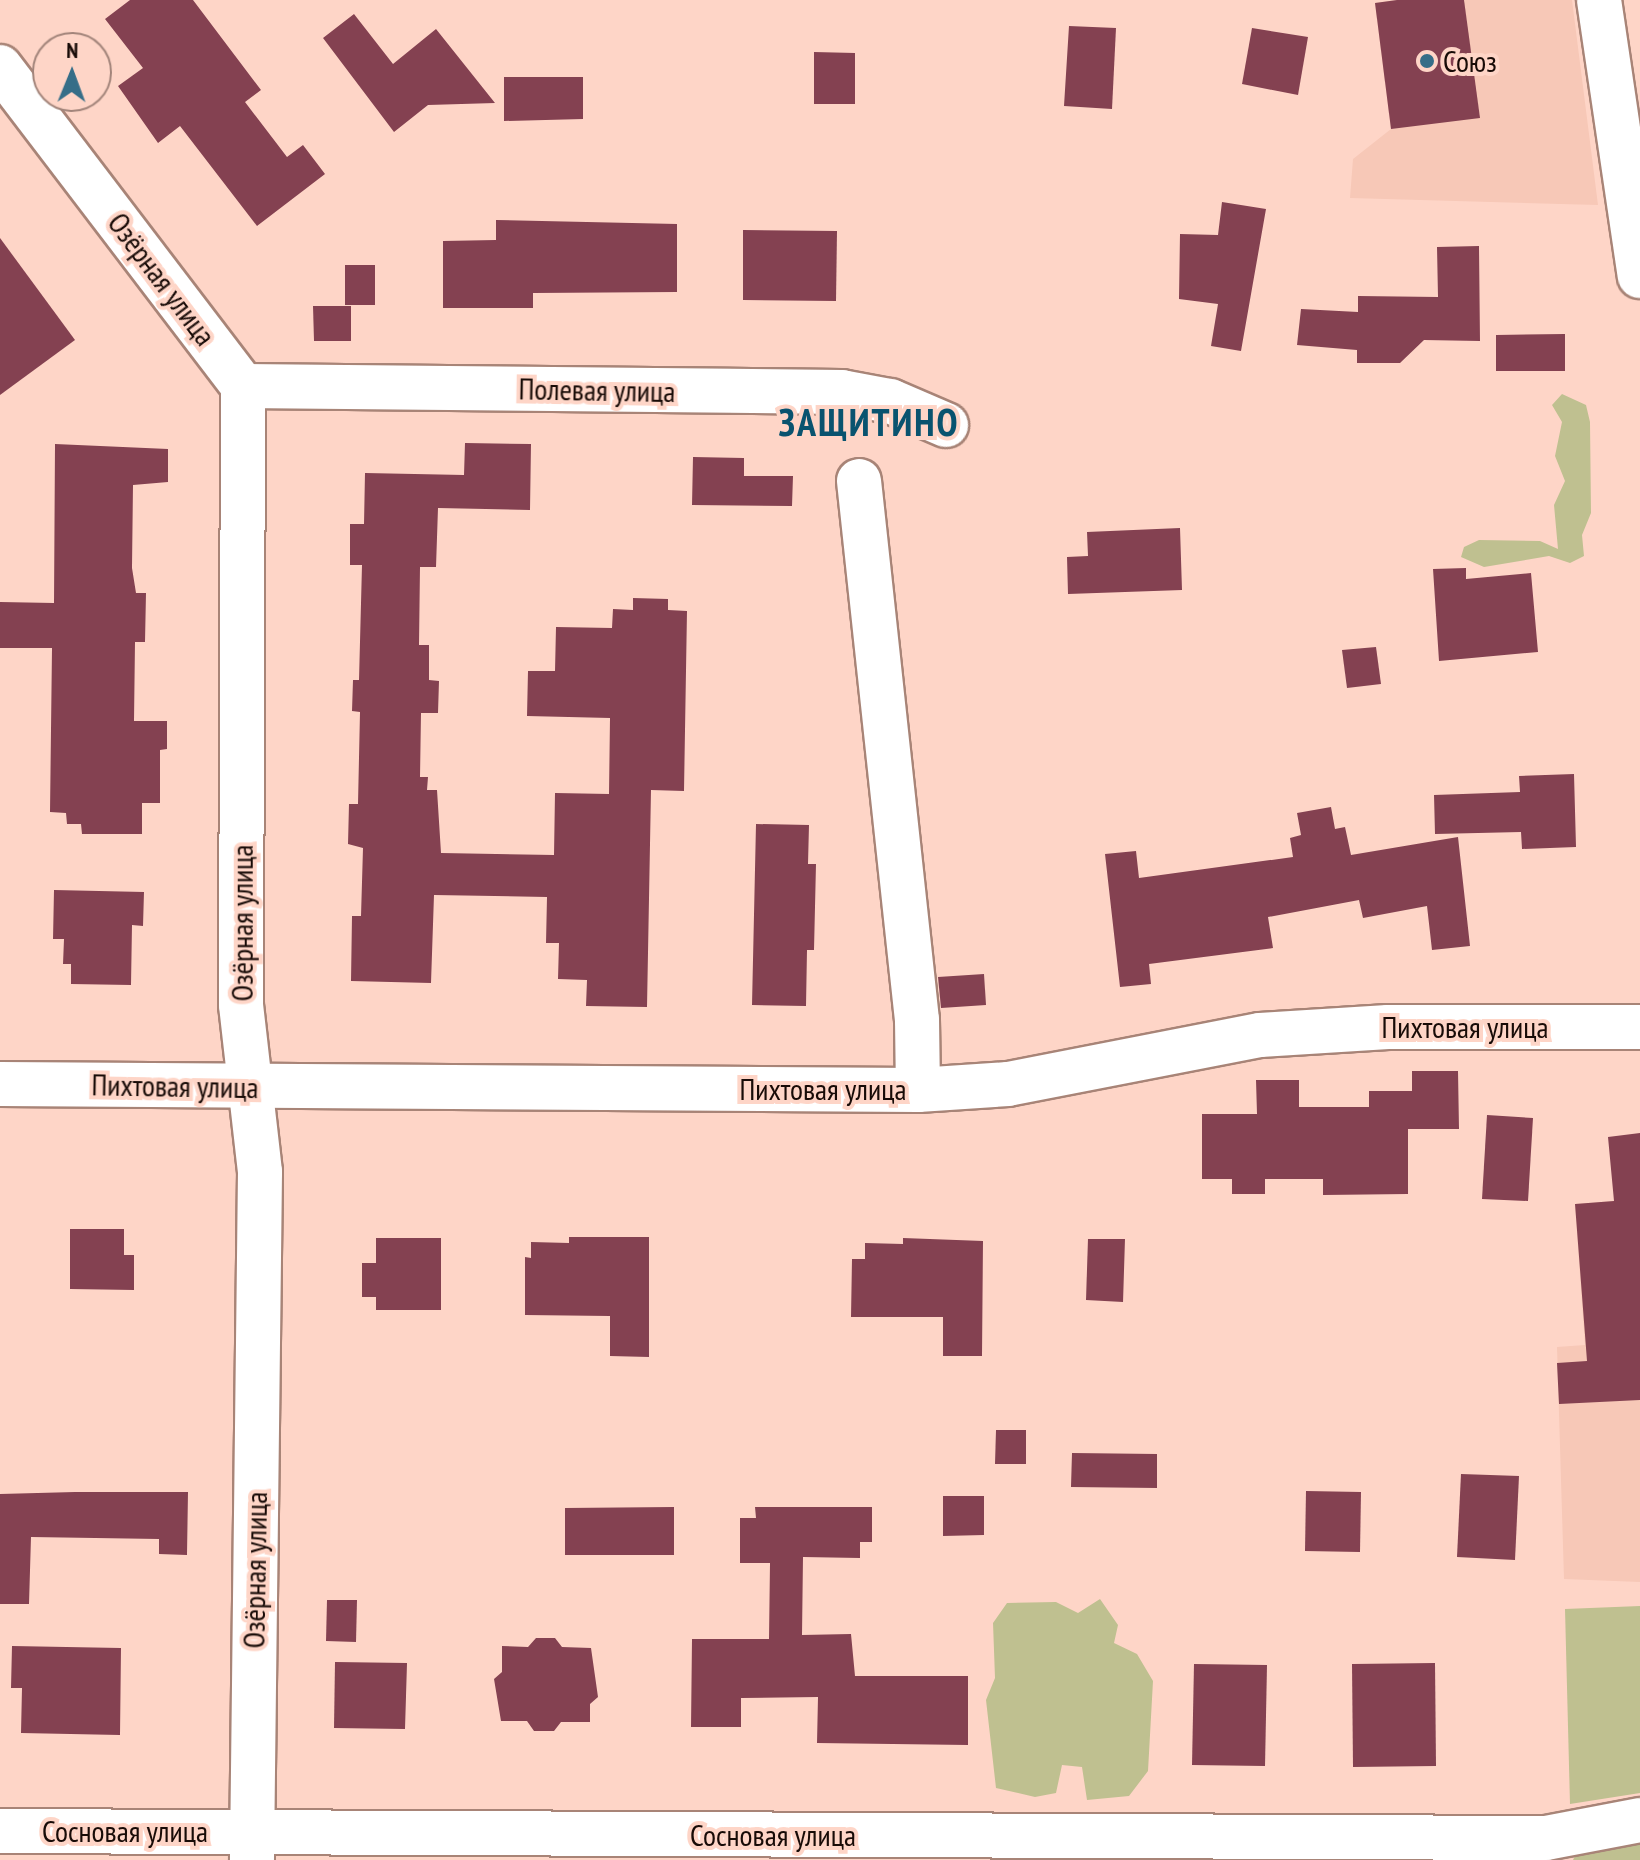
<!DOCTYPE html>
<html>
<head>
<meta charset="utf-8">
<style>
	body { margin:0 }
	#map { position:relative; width:1640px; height:1860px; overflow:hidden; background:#fed5c7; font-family:"PT Sans Narrow",sans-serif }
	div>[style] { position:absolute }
	.built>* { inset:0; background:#f7c8b7 }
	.green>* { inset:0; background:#bfc090 }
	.building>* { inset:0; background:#844151 }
	.roads { filter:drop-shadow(2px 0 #a88477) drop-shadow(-2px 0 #a88477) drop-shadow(0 2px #a88477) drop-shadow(0 -2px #a88477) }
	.minor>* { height:44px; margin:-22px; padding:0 22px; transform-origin:22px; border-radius:22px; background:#fff }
	.major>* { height:44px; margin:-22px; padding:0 22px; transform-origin:22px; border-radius:22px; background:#fff }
	.dots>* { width:22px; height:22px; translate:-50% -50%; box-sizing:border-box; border:4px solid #fed5c7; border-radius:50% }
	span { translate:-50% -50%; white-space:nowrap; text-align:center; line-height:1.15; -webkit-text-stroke:8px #fed5c7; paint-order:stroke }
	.poi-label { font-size:30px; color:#180b07 }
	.left { translate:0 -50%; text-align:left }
	.street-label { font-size:30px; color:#180b07 }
	.district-label { font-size:38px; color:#09536f; font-weight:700; letter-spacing:2px }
	.north { position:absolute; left:32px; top:32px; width:80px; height:80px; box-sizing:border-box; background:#fed5c7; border:2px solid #a2847a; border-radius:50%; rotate:1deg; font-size:22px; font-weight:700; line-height:32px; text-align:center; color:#180b07 }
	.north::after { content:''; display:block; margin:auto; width:28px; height:36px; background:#366e88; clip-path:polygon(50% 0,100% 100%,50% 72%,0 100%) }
</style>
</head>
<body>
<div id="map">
	<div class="built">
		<i style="clip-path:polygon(1397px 0,1572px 0,1598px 205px,1350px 198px,1353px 159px,1391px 129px,1375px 3px)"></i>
		<i style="clip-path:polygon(1640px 1199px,1640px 1582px,1564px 1579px,1557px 1347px,1585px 1345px,1575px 1204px)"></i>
	</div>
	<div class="green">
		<i style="clip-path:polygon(1562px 394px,1586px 405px,1590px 422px,1591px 513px,1582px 535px,1584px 556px,1570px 563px,1549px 556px,1484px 567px,1461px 557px,1464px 547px,1479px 540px,1540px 541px,1558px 549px,1554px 505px,1565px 481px,1555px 456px,1562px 422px,1552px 405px)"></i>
		<i style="clip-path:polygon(1100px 1599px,1118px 1625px,1114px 1643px,1137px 1654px,1153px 1681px,1148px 1771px,1129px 1796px,1087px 1800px,1082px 1767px,1062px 1765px,1056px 1793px,1035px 1797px,996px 1788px,986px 1700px,995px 1678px,993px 1623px,1007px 1603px,1056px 1602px,1078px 1613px)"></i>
		<i style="clip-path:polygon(1640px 1606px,1640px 1793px,1570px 1804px,1565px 1609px)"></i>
		<i style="clip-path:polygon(1640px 1832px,1640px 1860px,1573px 1860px,1577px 1852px)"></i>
	</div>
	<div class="building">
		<i style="clip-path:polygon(130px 0,193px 0,261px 90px,245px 102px,287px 157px,303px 145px,325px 174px,257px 226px,180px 126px,158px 143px,118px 86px,143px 68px,105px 19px)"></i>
		<i style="clip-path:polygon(1397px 0,1464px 0,1480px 118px,1391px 129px,1375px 3px)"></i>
		<i style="clip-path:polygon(354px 14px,393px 64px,436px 29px,495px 103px,428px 105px,394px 132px,323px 38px)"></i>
		<i style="clip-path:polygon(1069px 26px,1116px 28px,1112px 109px,1064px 106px)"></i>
		<i style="clip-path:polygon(1252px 28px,1308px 37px,1298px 95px,1242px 84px)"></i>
		<i style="clip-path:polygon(814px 52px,855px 53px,855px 104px,814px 104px)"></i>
		<i style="clip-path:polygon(504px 77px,583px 77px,583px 119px,504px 121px)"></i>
		<i style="clip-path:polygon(1222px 202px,1266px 209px,1241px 351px,1211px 346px,1218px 304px,1179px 299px,1180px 234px,1218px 235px)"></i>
		<i style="clip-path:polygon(496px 220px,677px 224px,677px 292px,533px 293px,533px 308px,443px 308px,443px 241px,496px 240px)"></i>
		<i style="clip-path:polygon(743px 230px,837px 231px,836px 301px,743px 300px)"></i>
		<i style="clip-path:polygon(0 238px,75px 340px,0 395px)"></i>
		<i style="clip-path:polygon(1479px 246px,1480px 341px,1424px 340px,1400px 363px,1357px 363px,1357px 350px,1297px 345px,1301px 309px,1358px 312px,1358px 296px,1438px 297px,1437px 247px)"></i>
		<i style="clip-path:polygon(345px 265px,375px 265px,375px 305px,345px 305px)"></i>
		<i style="clip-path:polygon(313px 306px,351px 306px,351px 341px,314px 341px)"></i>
		<i style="clip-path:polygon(1565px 334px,1565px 371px,1496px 371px,1496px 335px)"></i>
		<i style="clip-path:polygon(465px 443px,531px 444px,530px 510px,438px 508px,436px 567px,420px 567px,419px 645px,429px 645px,429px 680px,439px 681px,438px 713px,421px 713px,420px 777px,428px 777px,427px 790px,437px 790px,441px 853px,554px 855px,555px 793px,609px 794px,610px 718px,527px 716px,528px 671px,555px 671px,556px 627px,612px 628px,613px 609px,633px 610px,633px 598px,668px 599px,668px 610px,687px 611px,684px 791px,651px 790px,647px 1007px,586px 1006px,587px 980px,558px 979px,559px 943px,546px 943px,547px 897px,434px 895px,431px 983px,351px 981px,352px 916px,361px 916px,363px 848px,348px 844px,349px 804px,358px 804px,360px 712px,352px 711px,353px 680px,359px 680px,362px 565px,350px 565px,350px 524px,364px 524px,365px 473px,464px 475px)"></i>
		<i style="clip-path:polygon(55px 444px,168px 449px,168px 482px,133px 485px,132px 568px,136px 593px,146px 593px,145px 642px,135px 642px,134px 721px,167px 721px,167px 749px,160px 750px,160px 803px,142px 803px,142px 834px,82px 834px,81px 824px,67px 824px,66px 813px,50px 812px,52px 648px,0 648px,0 602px,54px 603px)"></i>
		<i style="clip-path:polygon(693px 457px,744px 458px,744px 476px,793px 476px,792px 506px,692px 505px)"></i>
		<i style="clip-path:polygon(1180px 528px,1182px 590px,1068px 594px,1067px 557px,1088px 556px,1087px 532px)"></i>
		<i style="clip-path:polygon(1466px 568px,1466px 579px,1531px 573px,1538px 652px,1439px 661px,1433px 569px)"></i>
		<i style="clip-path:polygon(1376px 647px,1381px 684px,1347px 688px,1342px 650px)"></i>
		<i style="clip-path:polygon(1574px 774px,1576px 847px,1522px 849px,1521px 832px,1435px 834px,1434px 795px,1520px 792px,1519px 776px)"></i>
		<i style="clip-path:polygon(1331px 807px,1335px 829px,1345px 827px,1351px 855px,1458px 837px,1470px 946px,1432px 950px,1427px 906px,1363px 918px,1359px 900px,1268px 917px,1273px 948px,1149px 964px,1151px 984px,1120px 987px,1105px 854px,1136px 851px,1139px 878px,1293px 857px,1290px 838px,1301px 835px,1297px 813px)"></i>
		<i style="clip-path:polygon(756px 824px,809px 825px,808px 864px,816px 864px,814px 950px,807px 950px,806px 1006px,752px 1005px)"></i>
		<i style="clip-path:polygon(54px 890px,144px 892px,143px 926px,132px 925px,131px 985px,71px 984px,71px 964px,63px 964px,64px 939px,53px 939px)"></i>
		<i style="clip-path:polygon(984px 974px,986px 1005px,941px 1008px,938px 977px)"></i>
		<i style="clip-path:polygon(1412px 1071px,1458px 1071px,1459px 1129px,1408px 1129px,1408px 1194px,1323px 1195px,1323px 1179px,1265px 1179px,1265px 1194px,1232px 1194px,1232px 1179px,1202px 1179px,1202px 1114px,1257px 1114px,1256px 1080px,1299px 1080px,1299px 1107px,1369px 1107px,1369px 1091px,1412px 1091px)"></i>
		<i style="clip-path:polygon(1487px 1115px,1533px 1118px,1528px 1201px,1482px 1199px)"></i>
		<i style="clip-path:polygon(1640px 1133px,1640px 1400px,1559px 1404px,1557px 1363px,1587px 1361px,1575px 1204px,1614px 1201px,1608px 1137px)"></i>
		<i style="clip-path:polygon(70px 1229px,124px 1229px,124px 1255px,134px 1255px,134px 1290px,70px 1289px)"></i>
		<i style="clip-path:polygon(569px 1237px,649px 1237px,649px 1357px,610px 1356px,610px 1316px,525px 1315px,525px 1257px,531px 1258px,531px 1242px,569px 1243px)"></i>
		<i style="clip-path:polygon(376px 1238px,441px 1238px,441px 1310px,376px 1310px,376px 1297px,362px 1297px,362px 1263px,376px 1263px)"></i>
		<i style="clip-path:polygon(903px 1238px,983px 1241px,982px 1356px,943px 1356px,943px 1317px,851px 1317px,852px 1259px,865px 1259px,865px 1243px,903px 1244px)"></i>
		<i style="clip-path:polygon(1088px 1239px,1125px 1239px,1123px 1302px,1086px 1300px)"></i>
		<i style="clip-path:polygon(996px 1430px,1026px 1430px,1026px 1464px,995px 1464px)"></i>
		<i style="clip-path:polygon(1072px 1453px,1157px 1454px,1157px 1488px,1071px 1487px)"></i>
		<i style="clip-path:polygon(1461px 1474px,1519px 1476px,1515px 1560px,1457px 1557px)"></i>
		<i style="clip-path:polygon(1306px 1491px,1361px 1492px,1360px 1552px,1305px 1551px)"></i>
		<i style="clip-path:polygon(75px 1492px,188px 1492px,187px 1555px,159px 1554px,159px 1539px,31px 1537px,29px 1604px,0 1604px,0 1494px)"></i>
		<i style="clip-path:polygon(943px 1496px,984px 1496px,984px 1535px,943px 1536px)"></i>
		<i style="clip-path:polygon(674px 1507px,674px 1555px,565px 1555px,565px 1508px)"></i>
		<i style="clip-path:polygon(755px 1507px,872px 1507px,872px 1542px,860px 1542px,860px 1558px,803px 1557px,802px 1635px,851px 1634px,855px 1676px,968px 1676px,968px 1745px,817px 1743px,818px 1697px,741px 1698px,741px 1727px,691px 1727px,692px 1639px,769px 1639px,770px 1563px,740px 1563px,740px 1518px,756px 1518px)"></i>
		<i style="clip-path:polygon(327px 1600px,357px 1600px,356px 1642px,326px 1641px)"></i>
		<i style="clip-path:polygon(536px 1638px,555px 1638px,562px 1647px,591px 1648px,598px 1697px,590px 1704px,590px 1722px,561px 1722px,554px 1731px,534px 1731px,527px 1721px,501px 1721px,494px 1679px,502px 1672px,502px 1646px,528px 1647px)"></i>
		<i style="clip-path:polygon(12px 1646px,121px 1648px,120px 1735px,21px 1733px,22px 1688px,11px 1688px)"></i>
		<i style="clip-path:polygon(335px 1662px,407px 1663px,405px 1729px,334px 1728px)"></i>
		<i style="clip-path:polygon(1435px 1663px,1436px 1766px,1353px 1767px,1352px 1664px)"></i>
		<i style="clip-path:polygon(1194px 1664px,1267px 1665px,1265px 1766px,1192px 1765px)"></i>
	</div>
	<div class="roads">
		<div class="minor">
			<i style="left:0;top:67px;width:401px;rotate:52.7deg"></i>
			<i style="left:243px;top:386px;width:619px;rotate:90.19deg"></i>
			<i style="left:241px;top:1005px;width:168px;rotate:83.5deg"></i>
			<i style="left:260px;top:1172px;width:688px;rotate:90.67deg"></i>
			<i style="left:243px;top:386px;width:599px;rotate:0.57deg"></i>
			<i style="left:842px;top:392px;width:49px;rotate:10.6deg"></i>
			<i style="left:890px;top:401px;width:61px;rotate:23.2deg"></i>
			<i style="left:859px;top:481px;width:542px;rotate:83.86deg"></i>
			<i style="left:917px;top:1020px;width:70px;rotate:89.2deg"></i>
			<i style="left:0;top:1084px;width:918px;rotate:0.37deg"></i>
			<i style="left:918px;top:1090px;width:90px;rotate:-3.8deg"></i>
			<i style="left:1008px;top:1084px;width:257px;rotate:-11deg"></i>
			<i style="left:1260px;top:1035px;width:128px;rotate:-3.6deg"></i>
			<i style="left:1388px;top:1027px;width:252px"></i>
			<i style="left:0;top:1831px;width:1546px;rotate:0.26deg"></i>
			<i style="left:1546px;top:1838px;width:96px;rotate:-10.8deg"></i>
		</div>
		<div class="major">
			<i style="left:1599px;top:0;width:279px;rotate:81.6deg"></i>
		</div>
	</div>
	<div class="dots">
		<i style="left:1427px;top:61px;background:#366e88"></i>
	</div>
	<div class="poi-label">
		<span class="left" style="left:1443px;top:61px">Союз</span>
	</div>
	<div class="street-label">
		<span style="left:162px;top:279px;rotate:53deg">Озёрная улица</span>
		<span style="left:597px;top:390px;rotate:1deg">Полевая улица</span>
		<span style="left:242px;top:923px;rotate:-90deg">Озёрная улица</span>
		<span style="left:1465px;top:1027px">Пихтовая улица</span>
		<span style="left:175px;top:1086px;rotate:1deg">Пихтовая улица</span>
		<span style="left:823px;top:1089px">Пихтовая улица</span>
		<span style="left:255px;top:1570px;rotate:-89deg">Озёрная улица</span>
		<span style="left:125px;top:1831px">Сосновая улица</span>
		<span style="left:773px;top:1835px">Сосновая улица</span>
	</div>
	<div class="district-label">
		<span style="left:869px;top:422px">ЗАЩИТИНО</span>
	</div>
	<div class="north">N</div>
</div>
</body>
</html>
